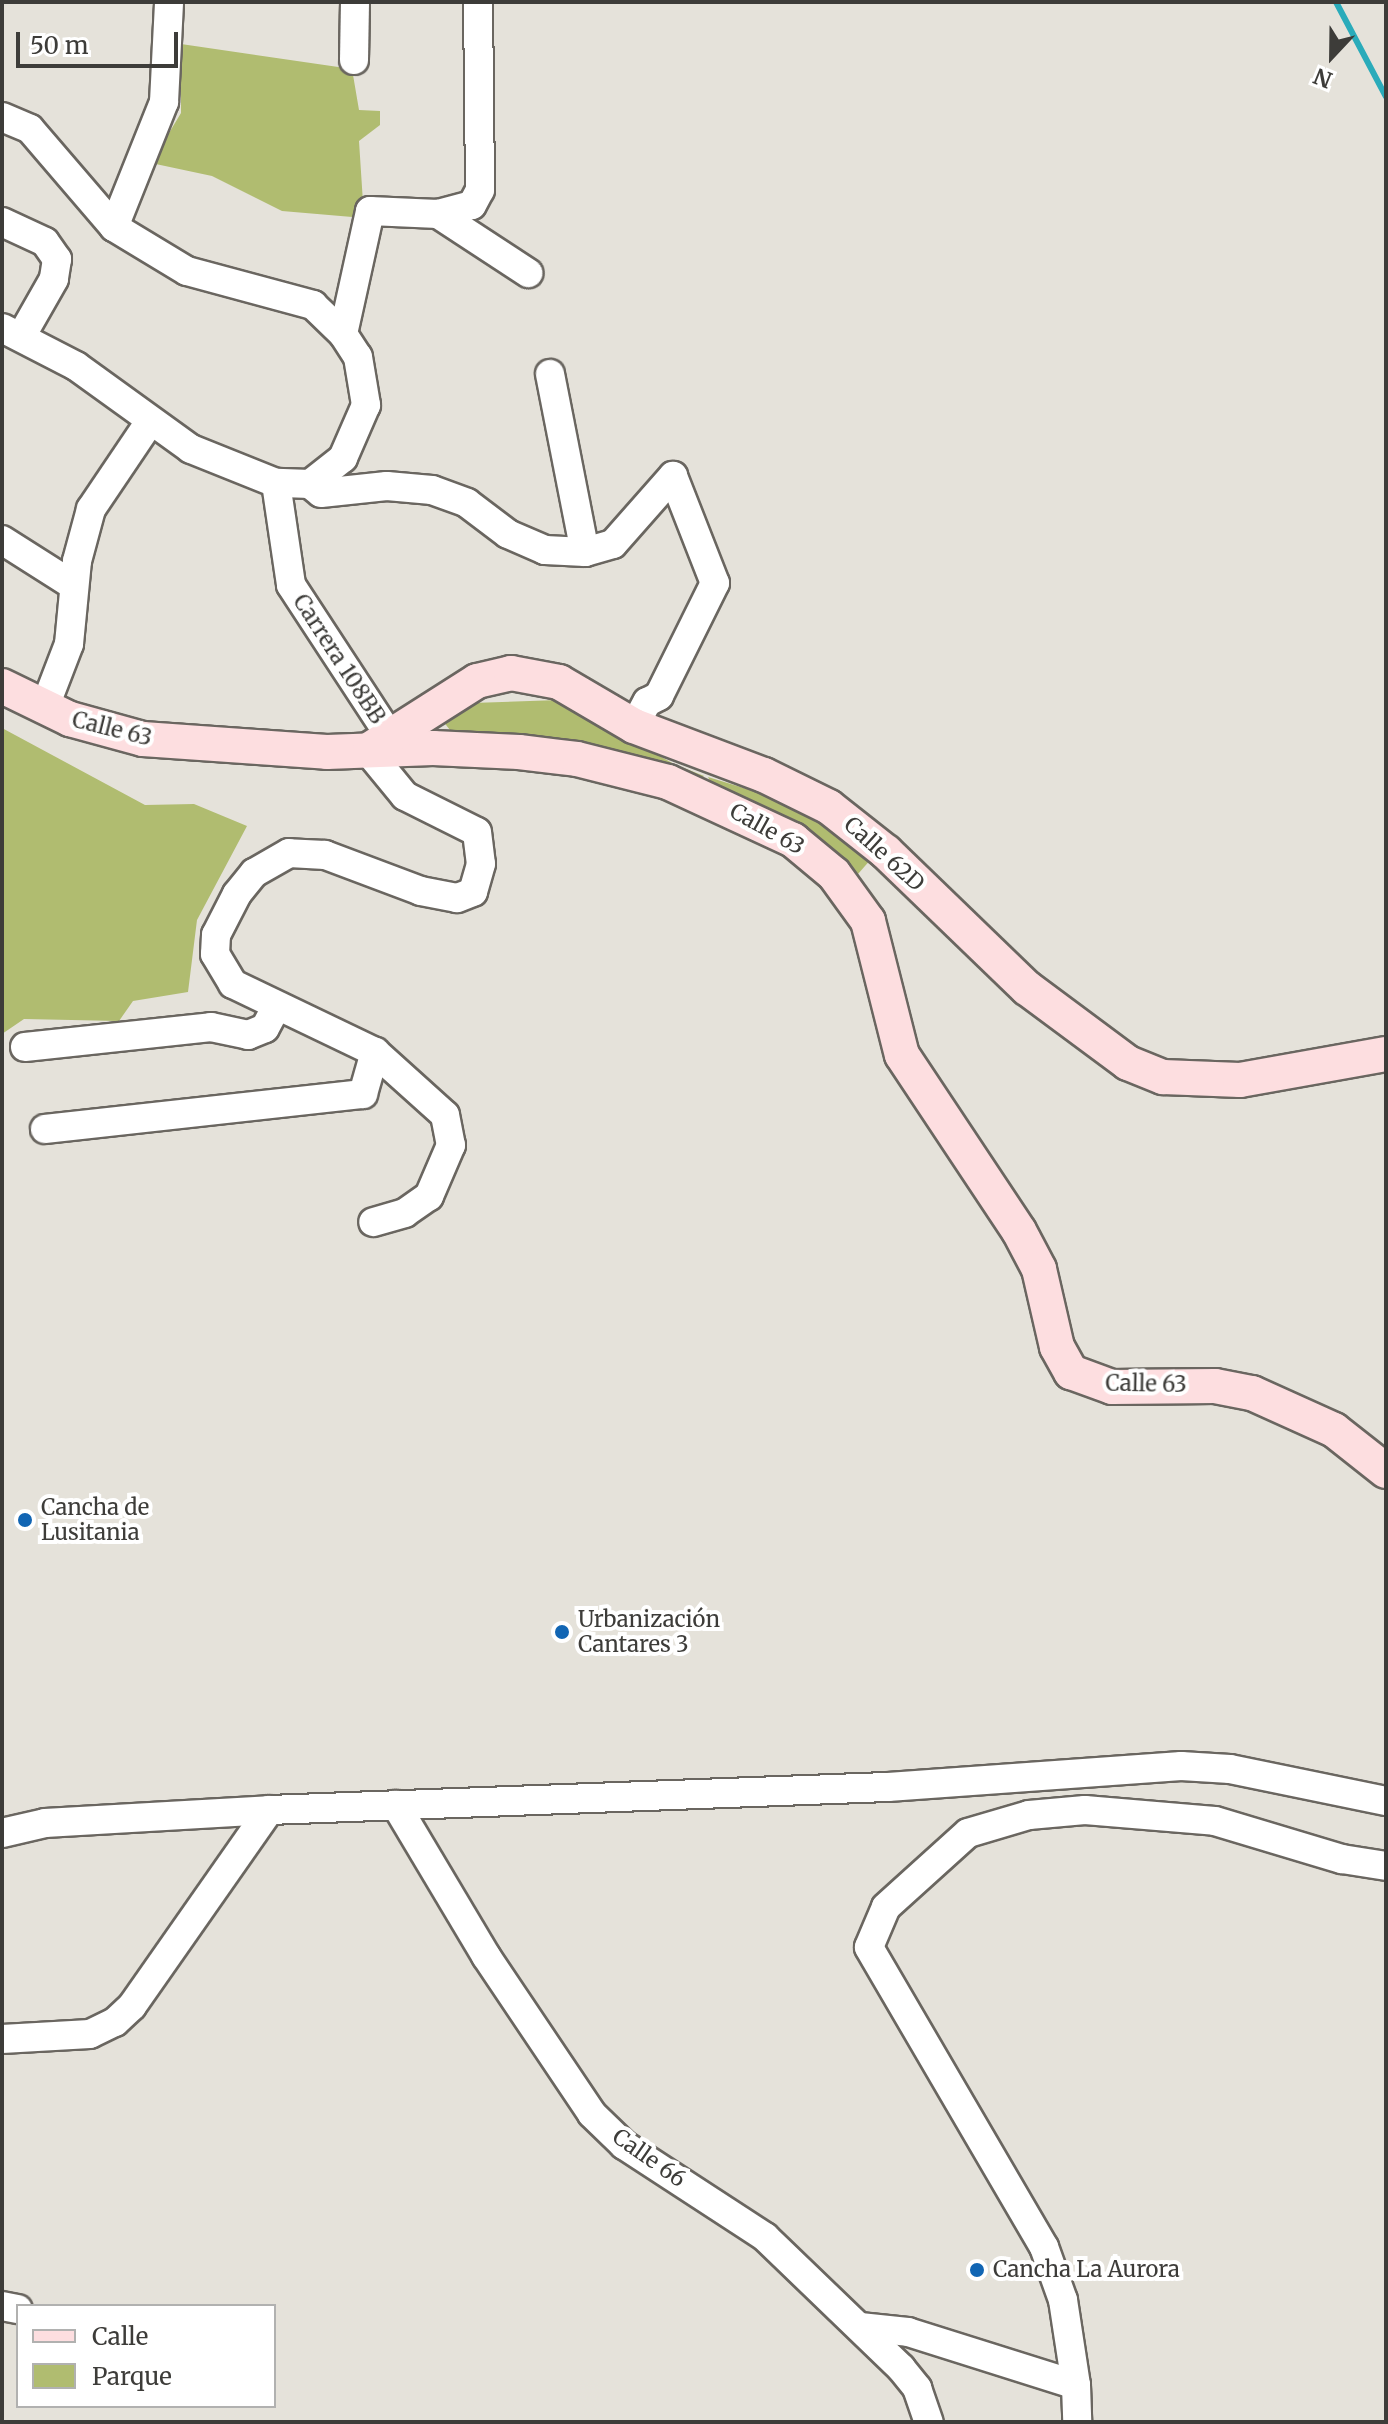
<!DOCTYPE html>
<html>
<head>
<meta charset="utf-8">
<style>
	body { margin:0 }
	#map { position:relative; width:1388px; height:2424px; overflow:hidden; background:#e5e2da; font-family:Merriweather,serif }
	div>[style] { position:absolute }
	.green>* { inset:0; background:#b0bc70 }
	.stream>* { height:6px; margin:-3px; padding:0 3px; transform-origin:3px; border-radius:3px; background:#2aabba }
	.roads { filter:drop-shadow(2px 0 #6a6660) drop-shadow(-2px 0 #6a6660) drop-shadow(0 2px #6a6660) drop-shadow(0 -2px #6a6660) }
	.minor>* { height:28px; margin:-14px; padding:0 14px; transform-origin:14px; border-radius:14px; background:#fff }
	.major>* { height:34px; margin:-17px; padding:0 17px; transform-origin:17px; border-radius:17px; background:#fddee0 }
	.dots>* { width:22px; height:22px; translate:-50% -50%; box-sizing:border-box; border:4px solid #fff; border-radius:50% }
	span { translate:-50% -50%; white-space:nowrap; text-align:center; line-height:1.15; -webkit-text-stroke:8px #fff; paint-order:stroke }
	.street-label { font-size:22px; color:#3d3c39 }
	.poi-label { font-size:22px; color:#3d3c39 }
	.left { translate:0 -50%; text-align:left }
	.frame { position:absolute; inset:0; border:4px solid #3d3c39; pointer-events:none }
	.legend { position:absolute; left:16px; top:2304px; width:260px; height:104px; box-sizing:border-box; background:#fff; border:2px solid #b1b1b0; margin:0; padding:10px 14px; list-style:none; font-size:24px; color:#3d3c39 }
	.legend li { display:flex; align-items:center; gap:16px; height:40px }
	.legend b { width:40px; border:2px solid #b1b1b0 }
	.north { position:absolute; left:1292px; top:16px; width:80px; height:80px; -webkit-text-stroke:6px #fff; paint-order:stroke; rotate:202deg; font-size:22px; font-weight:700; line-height:32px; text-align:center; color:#3d3c39 }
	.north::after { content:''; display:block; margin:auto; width:28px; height:36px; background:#3d3c39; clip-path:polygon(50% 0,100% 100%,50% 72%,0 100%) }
	.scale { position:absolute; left:16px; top:32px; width:162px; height:36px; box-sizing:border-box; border:4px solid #3d3c39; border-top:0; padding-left:10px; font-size:24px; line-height:28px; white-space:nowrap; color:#3d3c39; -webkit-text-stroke:6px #fff; paint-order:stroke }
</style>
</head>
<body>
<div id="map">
	<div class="green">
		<i style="clip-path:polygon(181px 44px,352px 69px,359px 110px,380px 111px,380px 125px,359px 141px,364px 218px,282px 211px,212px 176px,151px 163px,181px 113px)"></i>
		<i style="clip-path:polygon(559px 700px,674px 764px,704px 776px,695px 784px,453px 734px,443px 721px,472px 703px)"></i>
		<i style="clip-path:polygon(2px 728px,145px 805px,194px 804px,247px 826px,197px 920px,188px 992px,133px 1001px,119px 1021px,24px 1019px,2px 1034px)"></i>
		<i style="clip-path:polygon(708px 777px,760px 793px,822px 823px,872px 858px,858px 874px,830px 849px,713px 787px)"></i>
	</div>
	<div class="stream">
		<i style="left:1336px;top:2px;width:107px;rotate:62.2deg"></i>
	</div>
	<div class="roads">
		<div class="minor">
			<i style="left:354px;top:60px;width:58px;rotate:-89deg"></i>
			<i style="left:2px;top:117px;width:30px;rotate:23deg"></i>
			<i style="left:30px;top:129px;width:129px;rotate:49.4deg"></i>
			<i style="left:114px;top:227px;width:85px;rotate:31.1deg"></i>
			<i style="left:187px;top:271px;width:131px;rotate:15.1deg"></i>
			<i style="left:313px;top:305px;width:42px;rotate:44deg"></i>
			<i style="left:343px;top:334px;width:27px;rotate:57deg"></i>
			<i style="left:358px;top:357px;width:49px;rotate:80.5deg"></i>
			<i style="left:366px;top:405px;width:58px;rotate:113.5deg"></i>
			<i style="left:343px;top:458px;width:42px;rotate:141.8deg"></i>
			<i style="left:310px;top:484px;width:34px;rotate:-178deg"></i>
			<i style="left:276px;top:483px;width:92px;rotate:-158.2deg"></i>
			<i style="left:191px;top:449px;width:142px;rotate:-144.2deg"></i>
			<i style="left:76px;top:366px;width:83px;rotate:-152.8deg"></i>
			<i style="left:438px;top:214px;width:108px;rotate:33.2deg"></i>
			<i style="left:2px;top:222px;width:47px;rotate:24.9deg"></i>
			<i style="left:45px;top:242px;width:21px;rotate:55deg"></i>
			<i style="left:57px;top:259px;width:20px;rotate:99deg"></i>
			<i style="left:54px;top:279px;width:64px;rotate:119.7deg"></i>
			<i style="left:114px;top:227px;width:135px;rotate:-68.2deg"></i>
			<i style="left:164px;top:102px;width:100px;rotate:-87.1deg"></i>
			<i style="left:343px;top:334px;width:126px;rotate:-77.6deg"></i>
			<i style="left:370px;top:211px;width:68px;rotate:2.5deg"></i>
			<i style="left:438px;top:214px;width:35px;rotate:-15deg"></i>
			<i style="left:472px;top:205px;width:17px;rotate:-62deg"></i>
			<i style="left:480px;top:190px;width:188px;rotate:-90.6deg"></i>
			<i style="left:550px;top:374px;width:181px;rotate:78.9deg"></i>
			<i style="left:276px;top:483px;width:103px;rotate:81.6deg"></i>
			<i style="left:291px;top:585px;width:183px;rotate:56.8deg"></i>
			<i style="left:310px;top:484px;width:14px;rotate:39deg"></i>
			<i style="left:321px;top:493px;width:66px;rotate:-6.1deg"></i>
			<i style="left:387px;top:486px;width:45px;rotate:5.1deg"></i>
			<i style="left:432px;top:490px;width:37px;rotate:20deg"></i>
			<i style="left:467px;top:503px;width:51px;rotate:37.1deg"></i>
			<i style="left:508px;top:534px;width:40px;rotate:23.4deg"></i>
			<i style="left:545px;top:550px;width:40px;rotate:2.9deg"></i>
			<i style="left:585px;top:552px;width:29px;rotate:-16deg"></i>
			<i style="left:613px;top:544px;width:91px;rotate:-48.6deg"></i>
			<i style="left:673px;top:476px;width:115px;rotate:68.6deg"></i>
			<i style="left:715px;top:583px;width:126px;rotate:116.4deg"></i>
			<i style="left:659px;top:696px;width:13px;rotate:153deg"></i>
			<i style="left:647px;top:702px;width:27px;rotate:118deg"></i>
			<i style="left:2px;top:540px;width:84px;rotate:32.4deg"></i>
			<i style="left:44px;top:709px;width:70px;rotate:-69deg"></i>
			<i style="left:69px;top:644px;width:83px;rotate:-84.5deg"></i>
			<i style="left:77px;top:561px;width:54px;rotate:-74.9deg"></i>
			<i style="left:91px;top:509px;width:104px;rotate:-56deg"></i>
			<i style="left:368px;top:751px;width:58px;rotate:50.6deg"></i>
			<i style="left:405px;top:796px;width:80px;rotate:26.6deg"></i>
			<i style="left:477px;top:832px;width:32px;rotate:83deg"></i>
			<i style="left:481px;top:864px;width:29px;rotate:106deg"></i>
			<i style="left:473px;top:892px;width:17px;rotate:159deg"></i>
			<i style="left:457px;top:898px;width:37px;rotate:-169deg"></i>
			<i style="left:421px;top:891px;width:103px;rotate:-159.4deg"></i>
			<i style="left:325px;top:855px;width:36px;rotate:-177deg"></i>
			<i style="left:289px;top:853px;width:40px;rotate:150.3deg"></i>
			<i style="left:254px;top:873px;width:27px;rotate:129deg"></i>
			<i style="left:237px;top:894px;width:46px;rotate:117.1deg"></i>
			<i style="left:216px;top:935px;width:19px;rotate:93deg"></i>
			<i style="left:215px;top:954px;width:35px;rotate:59deg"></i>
			<i style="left:233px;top:984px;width:157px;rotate:25.6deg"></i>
			<i style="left:375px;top:1052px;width:94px;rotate:42deg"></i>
			<i style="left:445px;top:1115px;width:31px;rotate:79deg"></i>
			<i style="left:451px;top:1145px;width:56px;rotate:113.3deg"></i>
			<i style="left:429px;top:1196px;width:29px;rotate:145deg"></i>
			<i style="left:405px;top:1213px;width:33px;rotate:164deg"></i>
			<i style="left:25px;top:1047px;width:187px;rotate:-6.1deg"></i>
			<i style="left:211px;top:1027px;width:38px;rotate:12deg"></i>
			<i style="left:248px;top:1035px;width:18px;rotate:-22deg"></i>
			<i style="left:265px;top:1028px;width:24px;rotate:-62deg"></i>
			<i style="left:45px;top:1129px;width:320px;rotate:-6.3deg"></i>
			<i style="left:363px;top:1094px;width:44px;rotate:-74.1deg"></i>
			<i style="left:396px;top:1805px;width:176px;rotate:59.2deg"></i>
			<i style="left:486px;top:1956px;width:190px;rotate:56.1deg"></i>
			<i style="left:592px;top:2114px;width:45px;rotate:44.1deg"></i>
			<i style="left:624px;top:2145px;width:168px;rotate:33.1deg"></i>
			<i style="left:765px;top:2237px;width:189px;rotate:43.9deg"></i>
			<i style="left:901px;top:2368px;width:26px;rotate:51deg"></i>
			<i style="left:917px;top:2388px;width:36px;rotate:71deg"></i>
			<i style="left:2px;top:1833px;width:44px;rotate:-13.1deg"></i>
			<i style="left:45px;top:1823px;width:224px;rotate:-3.3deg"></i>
			<i style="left:269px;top:1810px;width:619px;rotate:-2.13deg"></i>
			<i style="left:888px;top:1787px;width:294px;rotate:-4.1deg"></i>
			<i style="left:1181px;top:1766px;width:49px;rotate:3.5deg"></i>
			<i style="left:1230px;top:1769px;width:159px;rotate:11.6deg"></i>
			<i style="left:2px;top:2039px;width:88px;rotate:-3.3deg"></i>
			<i style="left:90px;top:2034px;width:28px;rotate:-26deg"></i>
			<i style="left:115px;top:2022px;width:23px;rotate:-43deg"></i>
			<i style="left:132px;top:2006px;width:239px;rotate:-55deg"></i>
			<i style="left:2px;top:2306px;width:16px;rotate:11deg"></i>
			<i style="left:860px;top:2327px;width:48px;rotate:5.9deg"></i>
			<i style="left:908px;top:2332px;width:176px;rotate:17.5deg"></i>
			<i style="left:1076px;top:2385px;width:86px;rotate:-98.7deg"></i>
			<i style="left:1063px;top:2300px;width:56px;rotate:-109.7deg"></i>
			<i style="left:1044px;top:2247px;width:347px;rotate:-120.3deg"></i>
			<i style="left:869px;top:1947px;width:43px;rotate:-67deg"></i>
			<i style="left:886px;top:1907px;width:110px;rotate:-42.1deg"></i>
			<i style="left:968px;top:1833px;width:64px;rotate:-16.4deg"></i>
			<i style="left:1029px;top:1815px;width:56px;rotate:-5.1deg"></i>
			<i style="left:1085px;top:1810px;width:130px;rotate:4.8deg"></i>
			<i style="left:1215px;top:1821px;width:133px;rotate:16.7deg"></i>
			<i style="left:1342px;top:1859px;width:45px;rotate:9deg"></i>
			<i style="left:1076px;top:2385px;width:37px;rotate:88deg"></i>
		</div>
		<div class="major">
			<i style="left:2px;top:686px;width:76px;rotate:25.9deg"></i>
			<i style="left:70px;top:719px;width:76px;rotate:15.3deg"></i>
			<i style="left:143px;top:739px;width:184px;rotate:4deg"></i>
			<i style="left:327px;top:752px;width:106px;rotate:-2.2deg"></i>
			<i style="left:433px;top:748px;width:86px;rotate:2.7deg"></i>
			<i style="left:519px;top:752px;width:58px;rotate:6.9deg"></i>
			<i style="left:577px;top:759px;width:94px;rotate:14.2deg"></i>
			<i style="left:668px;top:782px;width:138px;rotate:24.9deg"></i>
			<i style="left:793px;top:840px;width:53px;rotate:39.7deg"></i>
			<i style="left:834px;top:874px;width:58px;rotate:54.1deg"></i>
			<i style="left:868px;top:921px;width:138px;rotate:75.8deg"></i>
			<i style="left:902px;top:1055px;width:211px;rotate:56.4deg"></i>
			<i style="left:1019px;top:1231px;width:43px;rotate:62.2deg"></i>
			<i style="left:1039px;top:1269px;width:80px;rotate:77deg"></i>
			<i style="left:1057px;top:1347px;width:29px;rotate:61deg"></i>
			<i style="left:1071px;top:1372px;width:44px;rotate:20.1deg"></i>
			<i style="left:1112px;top:1387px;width:103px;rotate:-0.6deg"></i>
			<i style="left:1215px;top:1386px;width:38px;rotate:11deg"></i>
			<i style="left:1252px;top:1393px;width:90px;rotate:24.3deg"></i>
			<i style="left:1334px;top:1430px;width:66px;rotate:38.3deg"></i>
			<i style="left:370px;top:749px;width:127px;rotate:-32.4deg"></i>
			<i style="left:477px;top:681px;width:35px;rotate:-13deg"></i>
			<i style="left:511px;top:673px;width:49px;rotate:10.6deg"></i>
			<i style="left:559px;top:682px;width:87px;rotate:30.4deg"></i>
			<i style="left:634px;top:726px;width:139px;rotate:20.7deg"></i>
			<i style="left:764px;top:775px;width:72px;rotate:26.2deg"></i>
			<i style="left:829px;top:807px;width:73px;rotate:38.3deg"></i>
			<i style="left:886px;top:852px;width:196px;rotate:44deg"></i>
			<i style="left:1027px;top:988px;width:126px;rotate:36.6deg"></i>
			<i style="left:1128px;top:1063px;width:38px;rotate:22deg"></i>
			<i style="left:1163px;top:1077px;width:77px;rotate:2.2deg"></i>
			<i style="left:1240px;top:1080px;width:148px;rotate:-10.1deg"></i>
		</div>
	</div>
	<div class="dots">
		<i style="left:25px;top:1520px;background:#1165b3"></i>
		<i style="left:562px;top:1632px;background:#1165b3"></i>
		<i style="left:977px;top:2270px;background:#1165b3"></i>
	</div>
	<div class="street-label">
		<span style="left:339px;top:659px;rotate:57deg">Carrera 108BB</span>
		<span style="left:112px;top:729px;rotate:14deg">Calle 63</span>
		<span style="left:767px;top:829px;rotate:29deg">Calle 63</span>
		<span style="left:884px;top:854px;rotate:42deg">Calle 62D</span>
		<span style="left:1146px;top:1384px;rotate:1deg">Calle 63</span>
		<span style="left:649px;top:2158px;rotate:35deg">Calle 66</span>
	</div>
	<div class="poi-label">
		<span class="left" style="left:41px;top:1520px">Cancha de<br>Lusitania</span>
		<span class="left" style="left:578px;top:1632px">Urbanización<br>Cantares 3</span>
		<span class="left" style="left:993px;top:2270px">Cancha La Aurora</span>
	</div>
	<div class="frame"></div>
	<ul class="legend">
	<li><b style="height:10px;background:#fddee0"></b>Calle</li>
	<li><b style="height:22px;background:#b0bc70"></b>Parque</li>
	</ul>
	<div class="north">N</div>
	<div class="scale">50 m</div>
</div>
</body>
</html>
